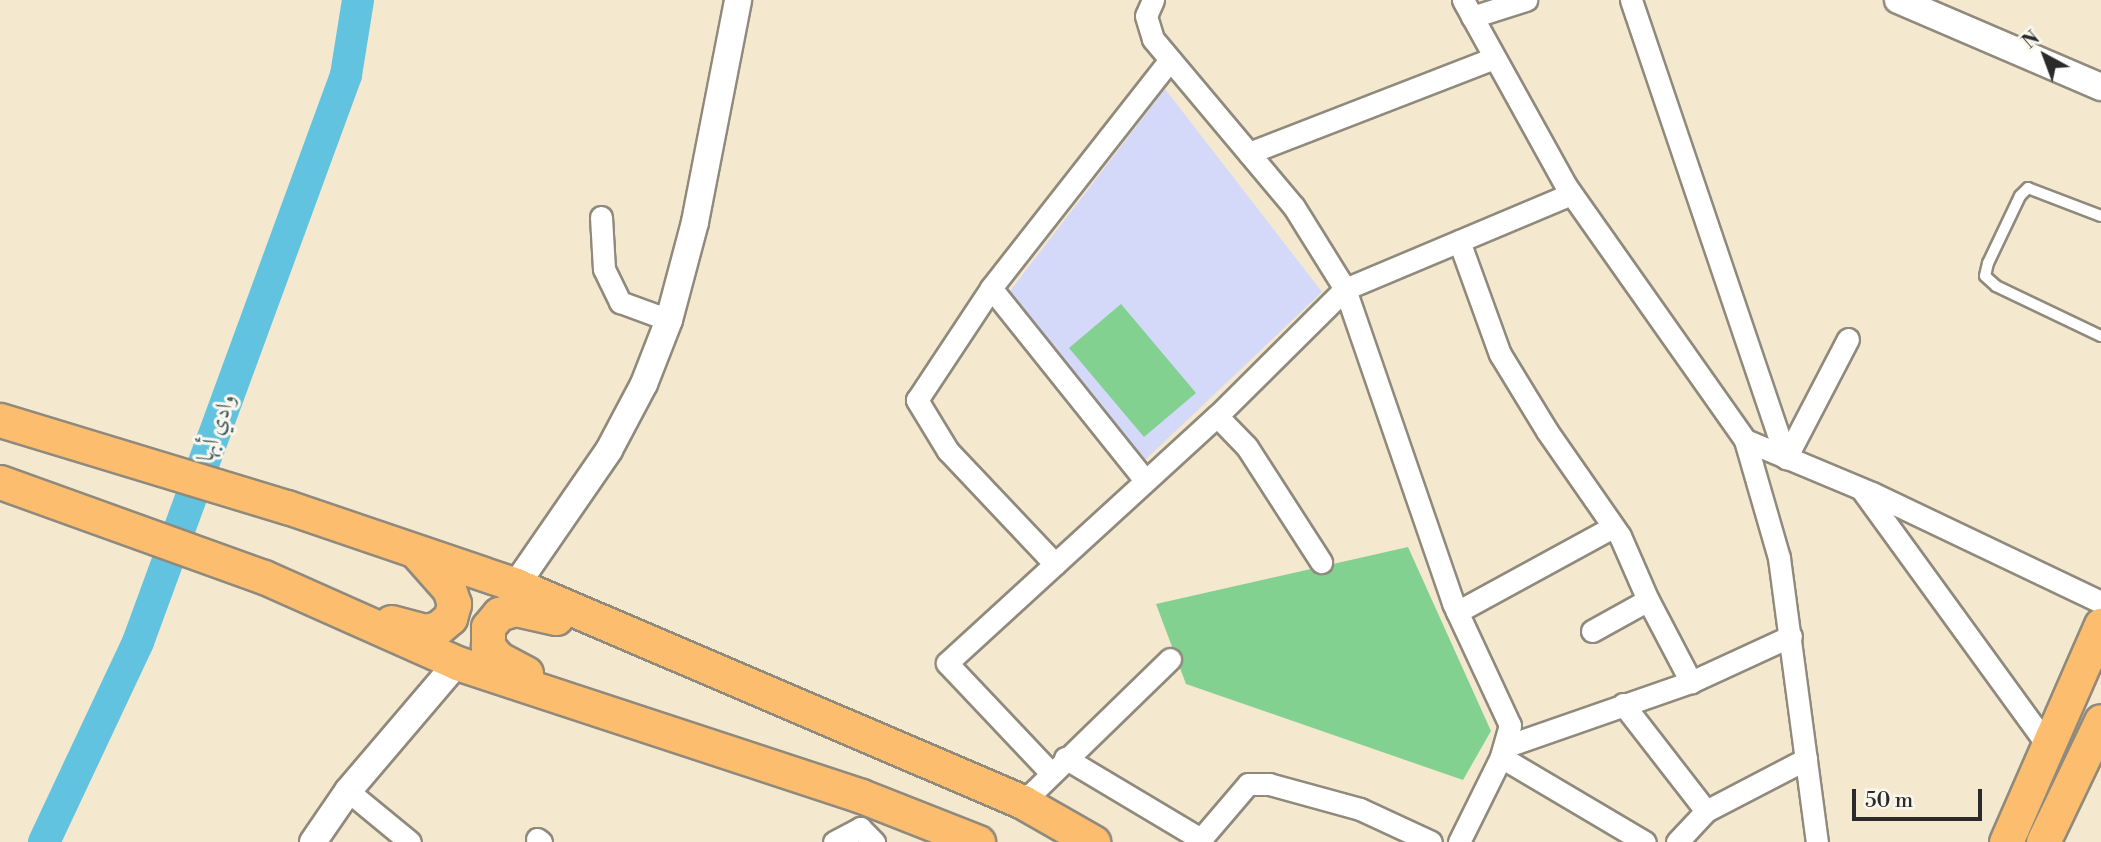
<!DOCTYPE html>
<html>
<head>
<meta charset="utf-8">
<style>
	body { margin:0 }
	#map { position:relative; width:2101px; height:842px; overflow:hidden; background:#f4e8cf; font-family:"Libre Bodoni",Amiri,serif }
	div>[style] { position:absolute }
	.built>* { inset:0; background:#d4d8f9 }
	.green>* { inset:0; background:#83d190 }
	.river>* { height:32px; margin:-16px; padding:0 16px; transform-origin:16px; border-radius:16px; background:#62c3e0 }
	.roads { filter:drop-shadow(2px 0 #908a7d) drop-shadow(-2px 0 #908a7d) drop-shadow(0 2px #908a7d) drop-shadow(0 -2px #908a7d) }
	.service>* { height:10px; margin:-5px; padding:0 5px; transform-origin:5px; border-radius:5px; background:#fff }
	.minor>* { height:21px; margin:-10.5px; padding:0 10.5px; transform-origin:10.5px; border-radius:10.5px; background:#fff }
	.tertiary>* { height:26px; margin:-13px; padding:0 13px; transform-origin:13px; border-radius:13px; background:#fff }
	.primary>* { height:33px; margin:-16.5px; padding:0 16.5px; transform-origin:16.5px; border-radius:16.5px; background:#fcbd6f }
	span { translate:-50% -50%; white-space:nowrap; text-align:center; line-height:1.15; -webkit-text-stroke:6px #fbf7ec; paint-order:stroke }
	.water-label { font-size:23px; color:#3c5961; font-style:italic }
	.north { position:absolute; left:2010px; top:21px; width:70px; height:70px; -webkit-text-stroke:5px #fbf7ec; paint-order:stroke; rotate:319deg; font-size:19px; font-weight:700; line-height:28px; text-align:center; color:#2b2b2b }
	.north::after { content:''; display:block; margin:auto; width:24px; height:32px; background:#2b2b2b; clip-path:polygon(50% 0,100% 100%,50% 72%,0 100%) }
	.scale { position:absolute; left:1852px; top:789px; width:130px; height:32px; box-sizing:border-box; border:4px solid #2b2b2b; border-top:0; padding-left:9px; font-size:21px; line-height:24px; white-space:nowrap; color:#2b2b2b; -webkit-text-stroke:5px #fbf7ec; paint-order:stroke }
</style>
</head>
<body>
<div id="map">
	<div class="built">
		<i style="clip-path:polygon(1165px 89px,1322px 292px,1144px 461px,1007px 295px)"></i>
	</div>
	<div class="green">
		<i style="clip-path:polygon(1121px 304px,1196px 393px,1144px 437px,1069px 348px)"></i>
		<i style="clip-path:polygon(1408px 547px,1491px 731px,1463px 780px,1186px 684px,1156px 604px)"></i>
	</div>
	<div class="river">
		<i style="left:44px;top:842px;width:221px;rotate:-64.8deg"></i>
		<i style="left:138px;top:642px;width:604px;rotate:-69.85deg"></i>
		<i style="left:346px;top:75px;width:76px;rotate:-80.9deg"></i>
	</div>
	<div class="roads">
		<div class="service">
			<i style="left:2101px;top:216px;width:78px;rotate:-159deg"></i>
			<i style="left:2028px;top:188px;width:11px;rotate:135deg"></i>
			<i style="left:2020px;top:196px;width:74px;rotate:115.5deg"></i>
			<i style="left:1988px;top:263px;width:13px;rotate:103deg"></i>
			<i style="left:1985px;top:276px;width:15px;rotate:42deg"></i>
			<i style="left:1996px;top:286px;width:116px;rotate:25.5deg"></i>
		</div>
		<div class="minor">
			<i style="left:1153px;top:0;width:17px;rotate:114deg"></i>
			<i style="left:1146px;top:16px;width:24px;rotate:73deg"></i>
			<i style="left:1153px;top:39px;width:219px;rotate:50deg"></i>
			<i style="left:1294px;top:207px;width:97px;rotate:58.1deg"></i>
			<i style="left:1345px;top:289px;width:332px;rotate:71deg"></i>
			<i style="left:1453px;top:603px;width:135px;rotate:65deg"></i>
			<i style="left:1510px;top:725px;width:33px;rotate:106deg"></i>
			<i style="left:1501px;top:757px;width:95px;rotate:116.3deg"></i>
			<i style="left:1463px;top:0;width:213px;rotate:61deg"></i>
			<i style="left:1566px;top:186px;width:311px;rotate:54.8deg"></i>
			<i style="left:1745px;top:440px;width:123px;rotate:73.9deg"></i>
			<i style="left:1779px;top:558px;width:287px;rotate:82.4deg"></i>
			<i style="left:1631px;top:0;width:484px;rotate:71.3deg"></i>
			<i style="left:1472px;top:17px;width:57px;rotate:-17.5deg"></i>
			<i style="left:1249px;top:153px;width:263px;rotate:-21.2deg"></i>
			<i style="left:601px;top:217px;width:52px;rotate:86.7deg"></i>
			<i style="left:604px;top:269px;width:37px;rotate:64deg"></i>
			<i style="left:620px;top:302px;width:52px;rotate:20.2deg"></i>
			<i style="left:1459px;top:241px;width:120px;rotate:70.1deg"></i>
			<i style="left:1500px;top:354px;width:90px;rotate:58.6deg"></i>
			<i style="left:1547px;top:431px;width:128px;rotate:55.2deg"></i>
			<i style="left:1620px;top:536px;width:70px;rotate:66.4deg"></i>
			<i style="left:1648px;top:600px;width:93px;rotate:62.3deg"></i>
			<i style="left:991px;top:288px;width:246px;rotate:51.3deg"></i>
			<i style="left:1217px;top:416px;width:43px;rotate:45.9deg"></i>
			<i style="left:1247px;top:447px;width:137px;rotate:57.2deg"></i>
			<i style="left:1745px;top:440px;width:138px;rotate:22.7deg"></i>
			<i style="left:1872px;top:493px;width:254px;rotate:25.5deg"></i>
			<i style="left:1786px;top:458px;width:134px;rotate:-62.5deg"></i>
			<i style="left:1862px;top:490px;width:316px;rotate:54deg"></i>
			<i style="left:1055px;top:564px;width:156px;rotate:-133.4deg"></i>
			<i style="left:948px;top:451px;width:60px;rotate:-121.3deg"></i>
			<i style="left:917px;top:400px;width:134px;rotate:-56.5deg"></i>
			<i style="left:991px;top:288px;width:290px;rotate:-51.9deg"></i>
			<i style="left:1457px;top:612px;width:178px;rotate:-28.6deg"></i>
			<i style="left:1592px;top:631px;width:64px;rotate:-29deg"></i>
			<i style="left:1623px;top:704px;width:135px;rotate:52.2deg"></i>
			<i style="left:1504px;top:747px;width:198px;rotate:-19.2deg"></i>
			<i style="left:1691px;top:682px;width:110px;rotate:-24.7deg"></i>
			<i style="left:1501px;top:757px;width:167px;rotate:30.6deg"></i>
			<i style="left:1065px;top:758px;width:158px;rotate:30.8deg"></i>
			<i style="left:1201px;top:839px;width:72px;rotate:-49.5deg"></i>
			<i style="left:1248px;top:784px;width:21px"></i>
			<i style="left:1269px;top:784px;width:94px;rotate:15.4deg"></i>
			<i style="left:1360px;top:809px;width:78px;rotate:24.9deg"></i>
			<i style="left:1050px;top:772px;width:150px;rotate:-133.4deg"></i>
			<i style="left:947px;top:663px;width:366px;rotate:-42.5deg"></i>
			<i style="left:1217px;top:416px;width:180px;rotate:-44.8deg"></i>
			<i style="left:1345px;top:289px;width:245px;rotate:-22.8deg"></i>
			<i style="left:348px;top:791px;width:80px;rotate:39.4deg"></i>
			<i style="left:1023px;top:802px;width:205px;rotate:-44.2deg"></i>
			<i style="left:537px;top:839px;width:5px;rotate:37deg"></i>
			<i style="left:834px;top:842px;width:30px;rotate:-28deg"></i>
			<i style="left:860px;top:828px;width:20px;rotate:45deg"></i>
			<i style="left:1677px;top:842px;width:42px;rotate:-46.9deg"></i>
			<i style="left:1706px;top:811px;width:113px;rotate:-27.5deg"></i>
		</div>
		<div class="tertiary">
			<i style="left:1898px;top:0;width:221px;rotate:23.2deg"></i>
			<i style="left:516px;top:585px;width:164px;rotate:-55.4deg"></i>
			<i style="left:609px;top:450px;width:75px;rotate:-62.1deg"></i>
			<i style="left:644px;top:384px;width:69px;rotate:-68.7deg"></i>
			<i style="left:669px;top:320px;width:101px;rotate:-75.1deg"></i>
			<i style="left:695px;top:222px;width:226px;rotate:-79deg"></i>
			<i style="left:313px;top:842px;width:62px;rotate:-55.5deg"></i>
			<i style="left:348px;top:791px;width:168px;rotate:-49.6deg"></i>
		</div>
		<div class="primary">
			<i style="left:0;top:420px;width:300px;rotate:16.9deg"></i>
			<i style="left:287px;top:507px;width:242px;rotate:18.8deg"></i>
			<i style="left:516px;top:585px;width:551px;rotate:23.17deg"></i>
			<i style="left:1023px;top:802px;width:81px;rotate:29.7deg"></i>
			<i style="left:0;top:482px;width:281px;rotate:19.8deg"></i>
			<i style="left:264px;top:577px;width:211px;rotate:24deg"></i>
			<i style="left:457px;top:663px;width:425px;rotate:18.2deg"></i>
			<i style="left:861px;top:796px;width:126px;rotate:21.5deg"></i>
			<i style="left:391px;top:622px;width:35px;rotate:15deg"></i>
			<i style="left:425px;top:631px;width:13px;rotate:-13deg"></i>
			<i style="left:438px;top:628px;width:16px;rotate:-40deg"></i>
			<i style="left:450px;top:618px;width:15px;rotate:-74deg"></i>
			<i style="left:454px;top:604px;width:16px;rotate:-108deg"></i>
			<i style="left:449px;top:589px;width:48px;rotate:-131.6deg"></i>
			<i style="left:526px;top:673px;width:32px;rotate:-152deg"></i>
			<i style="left:498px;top:658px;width:16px;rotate:-130deg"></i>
			<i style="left:488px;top:646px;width:19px;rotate:-90deg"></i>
			<i style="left:488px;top:627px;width:17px;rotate:-50deg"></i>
			<i style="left:499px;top:614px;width:17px;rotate:-17deg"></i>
			<i style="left:515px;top:609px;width:42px;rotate:12.4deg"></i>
			<i style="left:2006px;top:842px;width:237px;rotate:-66.4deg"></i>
			<i style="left:2043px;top:842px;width:134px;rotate:-64.4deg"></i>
		</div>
	</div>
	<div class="water-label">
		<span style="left:217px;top:427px;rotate:-70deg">وادي أبها</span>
	</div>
	<div class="north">N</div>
	<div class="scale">50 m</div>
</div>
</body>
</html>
